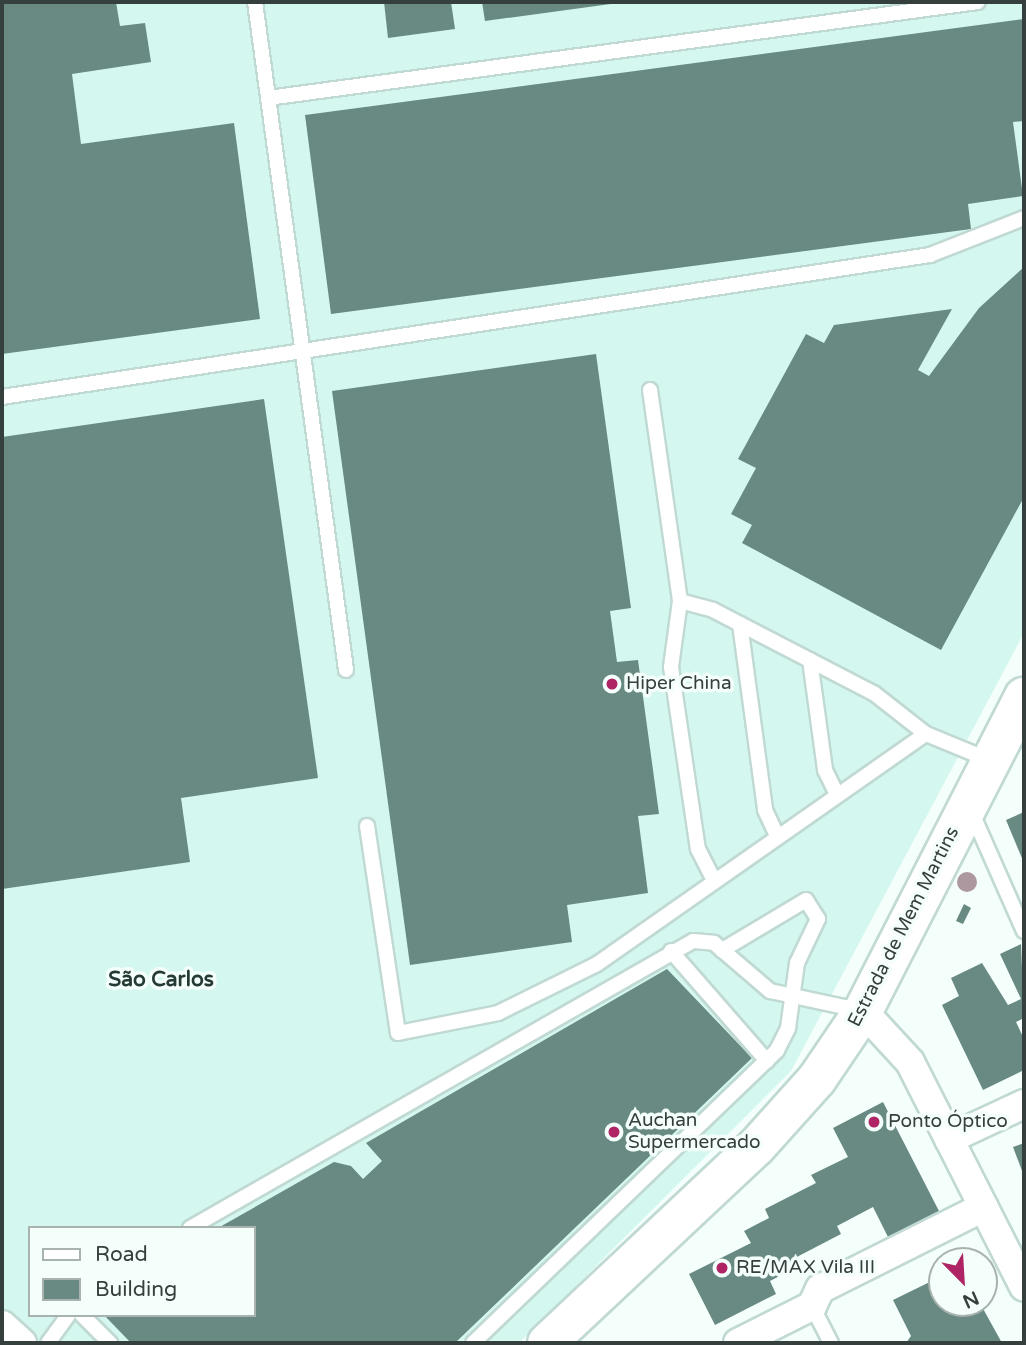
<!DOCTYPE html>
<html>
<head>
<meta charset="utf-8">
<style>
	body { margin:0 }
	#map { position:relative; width:1026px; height:1345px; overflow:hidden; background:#f4fefb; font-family:"Varela Round",sans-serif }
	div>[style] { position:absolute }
	.built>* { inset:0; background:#d4f7ef }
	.building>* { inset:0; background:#688a83 }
	.roads { filter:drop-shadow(2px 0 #c0d9d3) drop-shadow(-2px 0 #c0d9d3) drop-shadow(0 2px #c0d9d3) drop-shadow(0 -2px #c0d9d3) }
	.lane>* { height:14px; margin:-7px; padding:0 7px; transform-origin:7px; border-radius:7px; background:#fff }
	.street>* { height:28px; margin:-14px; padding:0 14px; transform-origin:14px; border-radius:14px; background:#fff }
	.secondary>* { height:38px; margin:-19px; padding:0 19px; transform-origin:19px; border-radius:19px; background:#fff }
	.trees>* { width:20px; height:20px; margin:-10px; border-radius:50%; background:#ae989f }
	.dots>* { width:19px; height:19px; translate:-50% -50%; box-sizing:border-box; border:4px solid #f4fefb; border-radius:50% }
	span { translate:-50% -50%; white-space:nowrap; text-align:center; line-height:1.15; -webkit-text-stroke:7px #f4fefb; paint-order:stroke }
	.poi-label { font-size:19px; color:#353f3d }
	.left { translate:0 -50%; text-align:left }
	.street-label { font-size:19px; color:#353f3d }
	.neighbourhood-label { font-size:21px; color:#253a35; font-weight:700 }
	.frame { position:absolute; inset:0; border:4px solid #353f3d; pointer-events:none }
	.legend { position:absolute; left:28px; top:1226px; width:228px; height:91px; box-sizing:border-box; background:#f4fefb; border:2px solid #a8b2af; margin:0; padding:9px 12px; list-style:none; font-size:21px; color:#353f3d }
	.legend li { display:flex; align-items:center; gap:14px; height:35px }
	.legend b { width:35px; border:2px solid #a8b2af }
	.north { position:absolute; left:928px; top:1247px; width:70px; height:70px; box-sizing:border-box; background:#f4fefb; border:2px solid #a8b2af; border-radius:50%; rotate:156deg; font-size:19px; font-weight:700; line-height:28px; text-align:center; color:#353f3d }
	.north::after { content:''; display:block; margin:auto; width:24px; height:32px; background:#ae2464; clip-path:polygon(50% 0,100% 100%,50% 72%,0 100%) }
</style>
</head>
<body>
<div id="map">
	<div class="built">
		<i style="clip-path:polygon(evenodd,2px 2px,1024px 2px,1024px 633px,791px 1071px,519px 1343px,2px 1343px,2px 2px,30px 1228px,254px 1228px,254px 1315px,30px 1315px,30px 1228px)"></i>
	</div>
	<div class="building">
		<i style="clip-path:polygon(2px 2px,116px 2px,120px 26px,145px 23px,151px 62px,72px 74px,81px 144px,234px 123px,260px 319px,2px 354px)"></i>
		<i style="clip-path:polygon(384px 2px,451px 2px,455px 29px,388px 38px)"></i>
		<i style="clip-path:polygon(482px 2px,618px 2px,618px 3px,485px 21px)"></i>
		<i style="clip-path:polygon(1024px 19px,1024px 121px,1013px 122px,1023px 196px,968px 204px,971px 229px,331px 314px,305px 115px)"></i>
		<i style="clip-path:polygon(1024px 267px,1024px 497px,941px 650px,742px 543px,752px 525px,731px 514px,756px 468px,738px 459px,806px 334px,824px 343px,834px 325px,952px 309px,918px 370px,929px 376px,979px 308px)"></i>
		<i style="clip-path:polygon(596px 354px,631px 608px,610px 611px,617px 662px,638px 660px,659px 814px,638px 816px,648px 893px,567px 905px,572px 942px,410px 965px,332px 391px)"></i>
		<i style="clip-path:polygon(264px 399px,318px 778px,181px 798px,190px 862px,2px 889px,2px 437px)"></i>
		<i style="clip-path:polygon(1024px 812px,1024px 863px,1006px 820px)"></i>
		<i style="clip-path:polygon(964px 904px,971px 908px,963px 924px,956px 921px)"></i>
		<i style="clip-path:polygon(1021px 944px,1024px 1018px,1016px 1022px,1024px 1039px,1024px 1070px,983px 1090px,942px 1005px,959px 996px,951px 978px,982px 963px,1008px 1005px,1021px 999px,1000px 954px)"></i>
		<i style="clip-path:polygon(667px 969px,752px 1058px,455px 1343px,131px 1343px,104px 1315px,254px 1315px,254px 1228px,218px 1228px,334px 1162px,351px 1166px,363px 1179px,382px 1161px,366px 1143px)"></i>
		<i style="clip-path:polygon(883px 1102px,939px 1211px,888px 1237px,873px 1207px,837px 1226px,841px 1234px,791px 1260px,795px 1268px,770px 1281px,776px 1294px,715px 1325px,689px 1274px,751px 1243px,744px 1231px,769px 1218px,765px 1209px,816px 1183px,811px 1175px,848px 1157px,833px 1128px)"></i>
		<i style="clip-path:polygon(1024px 1143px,1024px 1176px,1013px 1147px)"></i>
		<i style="clip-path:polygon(942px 1276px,942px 1303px,981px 1305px,1002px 1343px,906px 1343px,911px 1336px,893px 1300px)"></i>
	</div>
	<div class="roads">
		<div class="lane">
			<i style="left:255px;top:2px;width:674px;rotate:82.24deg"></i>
			<i style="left:268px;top:98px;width:716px;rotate:-7.7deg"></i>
			<i style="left:650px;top:390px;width:213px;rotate:81.9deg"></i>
			<i style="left:680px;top:601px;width:34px;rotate:15deg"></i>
			<i style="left:713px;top:610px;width:182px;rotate:27.4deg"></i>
			<i style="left:875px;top:694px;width:65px;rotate:38.1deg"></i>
			<i style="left:2px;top:397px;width:939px;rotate:-8.7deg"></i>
			<i style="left:930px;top:255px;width:101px;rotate:-21.5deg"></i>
			<i style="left:680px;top:601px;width:67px;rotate:97.8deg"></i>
			<i style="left:671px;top:667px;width:184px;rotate:81.6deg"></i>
			<i style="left:698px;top:849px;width:34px;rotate:63deg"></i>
			<i style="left:740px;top:624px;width:188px;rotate:82.3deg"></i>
			<i style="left:765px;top:810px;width:29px;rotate:65deg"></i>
			<i style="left:810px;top:660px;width:111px;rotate:82.2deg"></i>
			<i style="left:825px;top:770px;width:28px;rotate:64deg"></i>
			<i style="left:971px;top:811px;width:131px;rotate:66.2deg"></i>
			<i style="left:367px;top:826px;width:209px;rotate:81.5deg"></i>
			<i style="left:398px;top:1033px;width:102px;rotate:-11.3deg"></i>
			<i style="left:498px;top:1013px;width:110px;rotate:-26.3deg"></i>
			<i style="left:597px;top:964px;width:401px;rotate:-35deg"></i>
			<i style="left:926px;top:734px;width:68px;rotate:22.4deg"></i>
			<i style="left:671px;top:951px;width:146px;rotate:48.9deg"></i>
			<i style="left:190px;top:1228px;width:579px;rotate:-29.71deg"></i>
			<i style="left:693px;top:941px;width:21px;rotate:5deg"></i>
			<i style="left:714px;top:943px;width:74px;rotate:40.6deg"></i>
			<i style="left:770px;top:991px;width:91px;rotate:12.1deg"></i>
			<i style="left:812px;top:1306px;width:42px;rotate:62.8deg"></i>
			<i style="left:82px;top:1315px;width:40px;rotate:45deg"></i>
			<i style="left:48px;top:1343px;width:34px;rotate:-54deg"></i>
			<i style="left:473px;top:1343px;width:422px;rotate:-43.9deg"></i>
			<i style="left:777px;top:1050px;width:25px;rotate:-63deg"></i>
			<i style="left:788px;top:1028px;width:66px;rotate:-82.1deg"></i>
			<i style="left:797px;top:963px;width:49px;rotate:-64.5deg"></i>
			<i style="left:818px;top:919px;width:22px;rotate:-122deg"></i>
			<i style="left:806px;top:900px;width:98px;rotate:149.2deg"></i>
		</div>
		<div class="street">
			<i style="left:863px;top:1011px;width:69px;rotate:47.3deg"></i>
			<i style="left:910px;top:1062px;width:252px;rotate:63.1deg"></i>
			<i style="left:949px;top:1139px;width:83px;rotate:-25deg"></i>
			<i style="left:2px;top:1325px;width:27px;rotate:42deg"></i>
			<i style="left:738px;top:1343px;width:83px;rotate:-26.6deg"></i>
			<i style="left:812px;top:1306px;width:19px;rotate:-65deg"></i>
			<i style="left:820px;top:1289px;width:183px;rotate:-26.6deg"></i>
		</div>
		<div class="secondary">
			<i style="left:547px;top:1343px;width:287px;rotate:-43.2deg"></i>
			<i style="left:756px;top:1147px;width:91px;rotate:-48.1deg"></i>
			<i style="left:817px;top:1079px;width:82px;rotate:-55.9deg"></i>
			<i style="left:863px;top:1011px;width:353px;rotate:-62.9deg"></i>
		</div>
	</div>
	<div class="trees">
		<i style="left:967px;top:882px"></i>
	</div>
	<div class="dots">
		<i style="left:612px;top:684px;background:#ae2464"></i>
		<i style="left:874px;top:1122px;background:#ae2464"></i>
		<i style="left:614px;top:1132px;background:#ae2464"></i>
		<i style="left:722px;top:1268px;background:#ae2464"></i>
	</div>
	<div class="poi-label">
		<span class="left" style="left:626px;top:684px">Hiper China</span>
		<span class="left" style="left:628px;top:1132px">Auchan<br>Supermercado</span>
		<span class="left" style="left:888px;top:1122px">Ponto Óptico</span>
		<span class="left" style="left:736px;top:1268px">RE/MAX Vila III</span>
	</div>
	<div class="street-label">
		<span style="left:904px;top:927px;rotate:-63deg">Estrada de Mem Martins</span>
	</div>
	<div class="neighbourhood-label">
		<span style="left:161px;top:980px">São Carlos</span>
	</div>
	<div class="frame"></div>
	<ul class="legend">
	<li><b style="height:9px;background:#fff"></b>Road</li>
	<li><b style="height:19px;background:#688a83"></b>Building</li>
	</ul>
	<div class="north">N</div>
</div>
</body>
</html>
